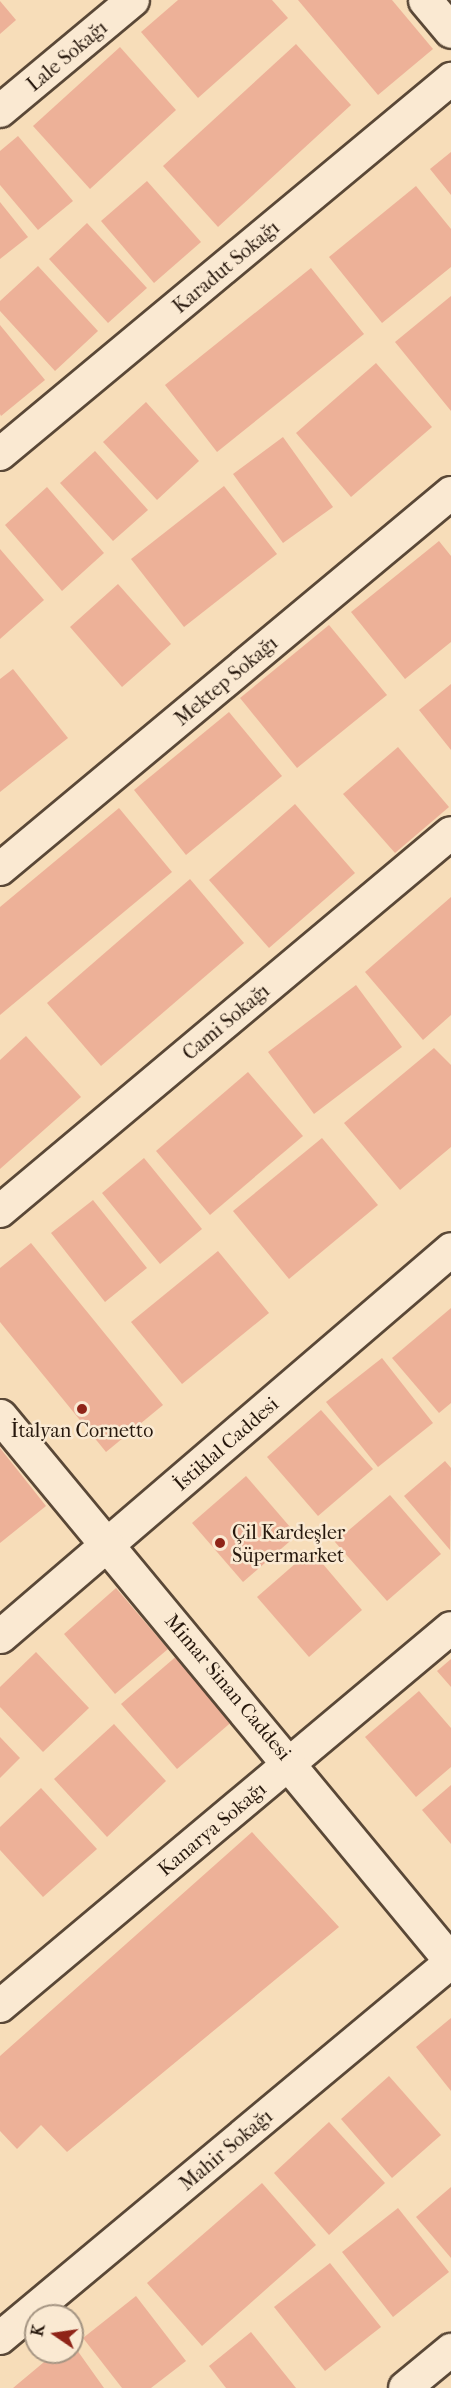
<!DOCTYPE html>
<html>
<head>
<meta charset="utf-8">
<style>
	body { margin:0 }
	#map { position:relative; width:451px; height:2388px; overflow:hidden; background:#f7ddb9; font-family:"IM FELL French Canon",serif }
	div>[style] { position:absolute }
	.building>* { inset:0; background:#edb198 }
	.roads { filter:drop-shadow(2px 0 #5a4837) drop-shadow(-2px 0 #5a4837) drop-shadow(0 2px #5a4837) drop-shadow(0 -2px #5a4837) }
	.minor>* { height:32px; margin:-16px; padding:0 16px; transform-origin:16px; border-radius:16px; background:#fae9d2 }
	.tertiary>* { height:33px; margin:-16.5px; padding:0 16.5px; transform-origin:16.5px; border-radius:16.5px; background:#fae9d2 }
	.secondary>* { height:33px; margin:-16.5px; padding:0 16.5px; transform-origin:16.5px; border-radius:16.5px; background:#fae9d2 }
	.dots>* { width:16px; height:16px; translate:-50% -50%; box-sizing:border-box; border:3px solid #fae9d2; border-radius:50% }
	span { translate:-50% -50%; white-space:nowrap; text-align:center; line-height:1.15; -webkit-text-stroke:5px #fae9d2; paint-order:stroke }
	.street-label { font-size:20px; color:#26170c }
	.poi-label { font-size:20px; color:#26170c }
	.left { translate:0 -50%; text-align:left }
	.north { position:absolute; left:24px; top:2304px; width:60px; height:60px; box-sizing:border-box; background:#fae9d2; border:2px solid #a59583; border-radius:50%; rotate:283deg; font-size:16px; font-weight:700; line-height:24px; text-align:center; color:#26170c }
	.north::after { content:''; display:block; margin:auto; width:21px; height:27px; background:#8f2418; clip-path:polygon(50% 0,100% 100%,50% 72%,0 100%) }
</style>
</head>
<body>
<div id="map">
	<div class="building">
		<i style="clip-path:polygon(178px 0,272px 0,288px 18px,198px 98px,141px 32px)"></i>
		<i style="clip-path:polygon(298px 0,392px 0,433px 49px,378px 95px)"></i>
		<i style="clip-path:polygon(0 1px,16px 20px,0 34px)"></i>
		<i style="clip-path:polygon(296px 44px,351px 105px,218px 227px,163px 166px)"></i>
		<i style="clip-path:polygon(120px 47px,176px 110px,90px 189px,33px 126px)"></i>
		<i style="clip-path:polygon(18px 136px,73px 201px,38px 230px,0 185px,0 151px)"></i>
		<i style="clip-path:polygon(451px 152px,451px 195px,430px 169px)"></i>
		<i style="clip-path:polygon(147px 181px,201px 242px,154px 283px,101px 221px)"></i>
		<i style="clip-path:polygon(416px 186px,451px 229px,451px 267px,382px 323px,329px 257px)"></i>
		<i style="clip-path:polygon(0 202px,28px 237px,0 259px)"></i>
		<i style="clip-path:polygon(87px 223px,147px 288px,108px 323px,49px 259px)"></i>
		<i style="clip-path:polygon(38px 266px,98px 331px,55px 371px,0 311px,0 301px)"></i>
		<i style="clip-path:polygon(311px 268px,364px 334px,217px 452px,165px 385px)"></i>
		<i style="clip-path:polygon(451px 296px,451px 411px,395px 342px)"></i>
		<i style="clip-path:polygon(0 325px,45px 380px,1px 416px,0 414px)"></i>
		<i style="clip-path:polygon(376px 363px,432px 427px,351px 497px,296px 433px)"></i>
		<i style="clip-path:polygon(146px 402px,199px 461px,157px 500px,103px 442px)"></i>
		<i style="clip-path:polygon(283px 437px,333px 507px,283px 543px,233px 474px)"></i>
		<i style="clip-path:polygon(95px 451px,148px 510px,113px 541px,60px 483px)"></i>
		<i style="clip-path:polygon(224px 486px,277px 554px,184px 627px,131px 559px)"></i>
		<i style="clip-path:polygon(47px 487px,104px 553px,62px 591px,5px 525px)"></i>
		<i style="clip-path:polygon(439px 541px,451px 556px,451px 642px,405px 679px,351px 612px)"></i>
		<i style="clip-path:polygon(0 549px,44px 600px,0 639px)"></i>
		<i style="clip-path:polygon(118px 584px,171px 644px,122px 687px,70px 627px)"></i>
		<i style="clip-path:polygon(329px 625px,387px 695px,297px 768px,240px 698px)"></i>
		<i style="clip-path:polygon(13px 669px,68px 738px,0 792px,0 679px)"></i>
		<i style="clip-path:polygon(451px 684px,451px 750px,419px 710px)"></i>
		<i style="clip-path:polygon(229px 712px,282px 776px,186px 855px,134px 790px)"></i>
		<i style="clip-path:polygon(398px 747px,449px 807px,395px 853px,343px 794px)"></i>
		<i style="clip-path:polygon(295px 804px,355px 873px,269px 948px,209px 880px)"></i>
		<i style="clip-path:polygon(119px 808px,172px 872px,0 1015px,0 907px)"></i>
		<i style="clip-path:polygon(190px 879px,244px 943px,101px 1066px,47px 1003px)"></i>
		<i style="clip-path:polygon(451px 897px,451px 1015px,423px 1040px,365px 972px)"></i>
		<i style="clip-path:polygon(356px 985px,402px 1047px,314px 1114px,268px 1052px)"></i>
		<i style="clip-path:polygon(26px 1036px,81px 1097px,0 1169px,0 1060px)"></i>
		<i style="clip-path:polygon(434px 1048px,451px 1065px,451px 1147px,400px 1190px,344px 1123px)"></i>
		<i style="clip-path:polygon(248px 1072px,303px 1136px,210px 1215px,156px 1151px)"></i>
		<i style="clip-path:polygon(322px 1138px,378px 1205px,289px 1279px,233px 1211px)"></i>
		<i style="clip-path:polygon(144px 1158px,202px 1229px,160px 1264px,102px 1193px)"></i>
		<i style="clip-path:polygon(93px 1200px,147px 1268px,105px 1302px,51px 1233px)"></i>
		<i style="clip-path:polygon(31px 1243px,163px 1405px,106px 1452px,0 1322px,0 1268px)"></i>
		<i style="clip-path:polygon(218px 1251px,269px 1313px,182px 1384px,131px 1322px)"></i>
		<i style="clip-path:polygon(451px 1308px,451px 1403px,439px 1413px,392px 1358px)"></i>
		<i style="clip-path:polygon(382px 1358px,433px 1423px,378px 1467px,326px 1402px)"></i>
		<i style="clip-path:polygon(321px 1410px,373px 1469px,318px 1516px,267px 1457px)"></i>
		<i style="clip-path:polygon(0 1448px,46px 1506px,0 1543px)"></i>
		<i style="clip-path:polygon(445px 1461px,451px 1468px,450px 1550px,404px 1496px)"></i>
		<i style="clip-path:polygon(246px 1476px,297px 1535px,243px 1582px,192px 1523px)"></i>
		<i style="clip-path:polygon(390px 1495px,441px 1554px,387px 1601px,335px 1542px)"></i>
		<i style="clip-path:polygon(311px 1550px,362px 1610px,309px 1657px,257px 1597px)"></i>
		<i style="clip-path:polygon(116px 1588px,168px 1649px,115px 1694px,64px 1634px)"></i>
		<i style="clip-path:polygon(36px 1652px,89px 1708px,43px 1752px,0 1707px,0 1687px)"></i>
		<i style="clip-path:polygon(179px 1654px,235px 1719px,177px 1769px,121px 1704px)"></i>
		<i style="clip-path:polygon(451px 1659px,451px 1687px,437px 1671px)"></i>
		<i style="clip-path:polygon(419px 1691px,451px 1728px,451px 1767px,416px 1797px,365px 1737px)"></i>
		<i style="clip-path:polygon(114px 1724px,166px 1781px,107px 1837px,54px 1779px)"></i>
		<i style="clip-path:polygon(0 1737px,20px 1758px,0 1778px)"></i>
		<i style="clip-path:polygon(451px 1785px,451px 1844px,422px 1810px)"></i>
		<i style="clip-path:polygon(41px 1788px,97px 1849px,43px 1897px,0 1850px,0 1827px)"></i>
		<i style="clip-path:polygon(252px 1832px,339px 1927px,67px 2152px,41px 2125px,17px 2149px,0 2131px,0 2056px)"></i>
		<i style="clip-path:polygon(451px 2018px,451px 2091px,416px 2047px)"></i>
		<i style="clip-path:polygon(389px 2076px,441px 2135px,392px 2178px,341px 2119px)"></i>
		<i style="clip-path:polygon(329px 2122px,385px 2183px,329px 2235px,274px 2173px)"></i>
		<i style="clip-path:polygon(262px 2183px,316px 2245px,202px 2346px,147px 2283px)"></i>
		<i style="clip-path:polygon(451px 2187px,451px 2258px,416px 2217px)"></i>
		<i style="clip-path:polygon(398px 2208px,449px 2272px,393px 2317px,342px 2252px)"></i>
		<i style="clip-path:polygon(330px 2263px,381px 2327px,325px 2371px,274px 2307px)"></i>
		<i style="clip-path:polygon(136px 2296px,186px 2361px,151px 2388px,122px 2388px,83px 2338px)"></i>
		<i style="clip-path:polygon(251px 2332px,296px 2388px,226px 2388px,209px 2366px)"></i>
		<i style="clip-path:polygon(72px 2343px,104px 2388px,13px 2388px,56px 2352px,72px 2352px)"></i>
	</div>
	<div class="roads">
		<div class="minor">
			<i style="left:0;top:111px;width:173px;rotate:-39.8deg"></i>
			<i style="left:0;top:454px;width:587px;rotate:-39.74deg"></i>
			<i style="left:0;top:869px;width:587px;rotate:-39.82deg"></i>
			<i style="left:0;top:1211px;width:588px;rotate:-39.97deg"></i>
			<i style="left:0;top:2006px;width:588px;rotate:-39.97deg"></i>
			<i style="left:0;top:2338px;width:587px;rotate:-39.82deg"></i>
			<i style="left:405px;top:2388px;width:60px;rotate:-39.6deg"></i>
		</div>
		<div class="tertiary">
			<i style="left:0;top:1636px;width:594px;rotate:-40.63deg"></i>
		</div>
		<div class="secondary">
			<i style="left:425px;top:0;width:40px;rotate:50deg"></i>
			<i style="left:0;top:1416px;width:707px;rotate:50.39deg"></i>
		</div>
	</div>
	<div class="dots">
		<i style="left:82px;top:1409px;background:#8f2418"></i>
		<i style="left:220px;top:1543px;background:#8f2418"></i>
	</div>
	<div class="street-label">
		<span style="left:67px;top:56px;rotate:-40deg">Lale Sokağı</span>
		<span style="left:226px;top:267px;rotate:-40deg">Karadut Sokağı</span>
		<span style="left:226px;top:681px;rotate:-40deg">Mektep Sokağı</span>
		<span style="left:226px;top:1022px;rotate:-40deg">Cami Sokağı</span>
		<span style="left:226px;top:1444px;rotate:-41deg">İstiklal Caddesi</span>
		<span style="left:228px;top:1687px;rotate:50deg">Mimar Sinan Caddesi</span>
		<span style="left:212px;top:1829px;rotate:-40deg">Kanarya Sokağı</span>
		<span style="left:226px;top:2150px;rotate:-40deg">Mahir Sokağı</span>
	</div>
	<div class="poi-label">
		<span style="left:82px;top:1430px">İtalyan Cornetto</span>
		<span class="left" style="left:232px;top:1544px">Çil Kardeşler<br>Süpermarket</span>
	</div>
	<div class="north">K</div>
</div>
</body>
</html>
